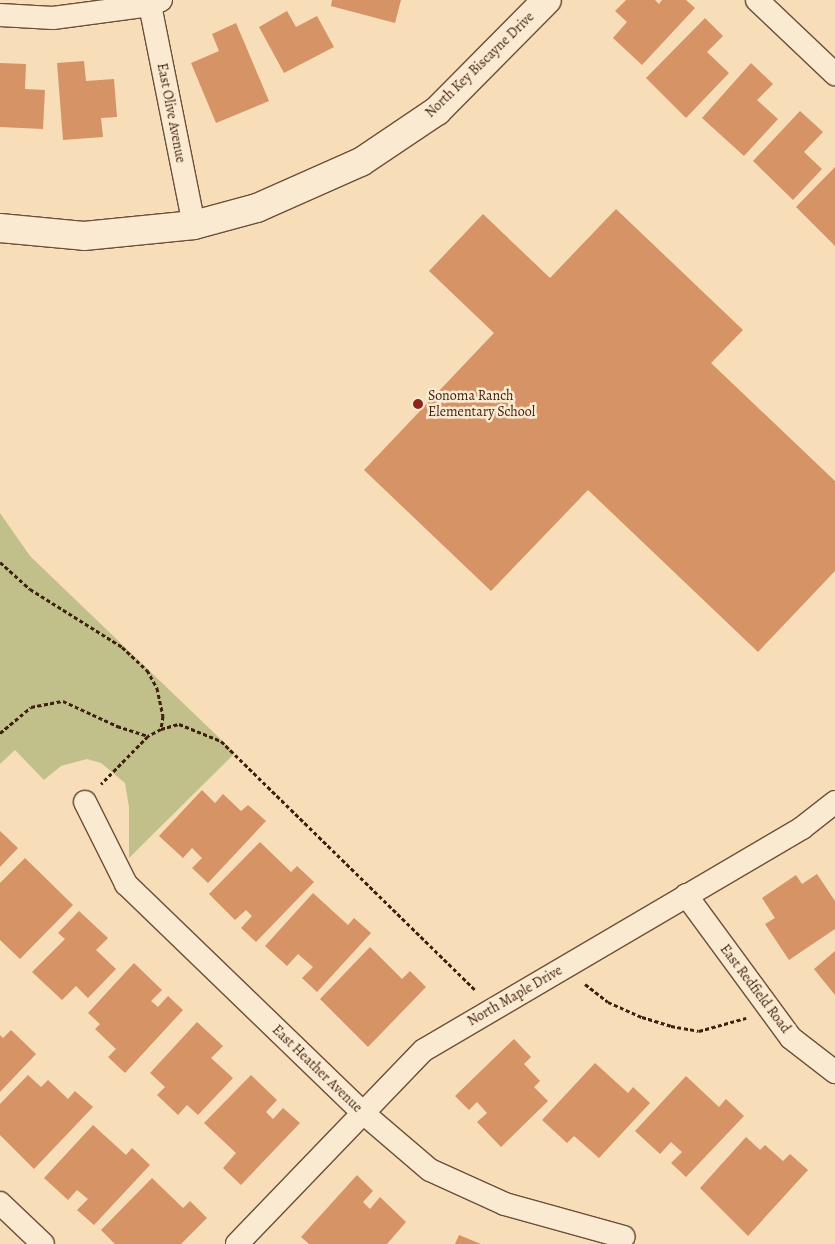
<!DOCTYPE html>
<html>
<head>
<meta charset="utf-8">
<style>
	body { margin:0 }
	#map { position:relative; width:835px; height:1244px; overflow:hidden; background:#f7deb8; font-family:Alegreya,serif }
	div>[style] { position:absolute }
	.green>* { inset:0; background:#c1c08b }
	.building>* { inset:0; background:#d59366 }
	.path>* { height:3px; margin-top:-1.5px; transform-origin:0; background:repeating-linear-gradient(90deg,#3f1f0f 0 4px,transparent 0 6.5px) }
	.roads { filter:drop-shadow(1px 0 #6d4f39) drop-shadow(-1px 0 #6d4f39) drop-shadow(0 1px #6d4f39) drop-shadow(0 -1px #6d4f39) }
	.minor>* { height:22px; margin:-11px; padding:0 11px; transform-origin:11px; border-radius:11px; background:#faead1 }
	.tertiary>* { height:28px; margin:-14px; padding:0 14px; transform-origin:14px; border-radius:14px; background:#faead1 }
	.dots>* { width:14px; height:14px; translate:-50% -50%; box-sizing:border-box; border:2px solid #faead1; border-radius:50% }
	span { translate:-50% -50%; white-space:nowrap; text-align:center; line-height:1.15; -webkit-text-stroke:5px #faead1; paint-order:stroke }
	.street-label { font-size:14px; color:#3f1f0f }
	.poi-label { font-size:14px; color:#3f1f0f }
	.left { translate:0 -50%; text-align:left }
</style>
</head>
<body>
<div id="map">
	<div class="green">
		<i style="clip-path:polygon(0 513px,30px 556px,235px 753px,129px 858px,129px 807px,125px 783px,101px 763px,87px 759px,61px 766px,44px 780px,15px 750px,0 764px)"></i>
	</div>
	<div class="building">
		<i style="clip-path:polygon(332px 0,401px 0,395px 23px,331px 6px)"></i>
		<i style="clip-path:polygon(626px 0,655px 0,659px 4px,662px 0,686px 0,695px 8px,642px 65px,613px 38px,627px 22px,615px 11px)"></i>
		<i style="clip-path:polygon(287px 11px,296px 27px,317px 16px,334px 47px,284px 73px,259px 27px)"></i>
		<i style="clip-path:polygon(705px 18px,723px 36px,707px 52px,729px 73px,686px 118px,646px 78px)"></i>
		<i style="clip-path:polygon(236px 23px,269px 101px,216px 123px,191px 63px,219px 51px,212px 34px)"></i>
		<i style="clip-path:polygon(84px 61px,86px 81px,114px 79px,117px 117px,101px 118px,103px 137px,63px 140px,57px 63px)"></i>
		<i style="clip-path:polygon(0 63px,26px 64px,25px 89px,45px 90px,43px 129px,0 127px)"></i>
		<i style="clip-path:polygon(751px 63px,773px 84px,757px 100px,778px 119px,744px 156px,702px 118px)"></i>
		<i style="clip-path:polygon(800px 111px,823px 132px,804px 152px,822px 169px,793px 200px,753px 161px)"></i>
		<i style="clip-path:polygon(835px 167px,835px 246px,796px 207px)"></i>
		<i style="clip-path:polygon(616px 209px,743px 330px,711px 363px,835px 481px,835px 571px,758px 652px,588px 490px,491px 591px,364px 470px,494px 333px,429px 271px,483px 214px,550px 278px)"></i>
		<i style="clip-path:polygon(202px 790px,215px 803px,223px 794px,241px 811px,248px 805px,266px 821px,208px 883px,192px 868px,202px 858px,192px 848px,183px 858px,159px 836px)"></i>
		<i style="clip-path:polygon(0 831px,18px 848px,0 867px)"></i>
		<i style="clip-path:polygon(260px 842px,291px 872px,297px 866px,314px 882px,256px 942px,241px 928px,252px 916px,246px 910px,235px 920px,209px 894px)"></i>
		<i style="clip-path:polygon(25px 858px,73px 905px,20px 959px,0 940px,0 883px)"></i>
		<i style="clip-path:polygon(817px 874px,835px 901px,835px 929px,789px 960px,765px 924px,775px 918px,762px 898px,796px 875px,802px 884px)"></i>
		<i style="clip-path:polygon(313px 893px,348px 925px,354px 918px,371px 933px,317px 992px,302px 978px,313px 967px,298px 954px,287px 966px,265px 946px)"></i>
		<i style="clip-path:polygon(79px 911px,108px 938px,96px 950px,116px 969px,88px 998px,76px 986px,62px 1000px,32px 972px,65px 939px,58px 933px)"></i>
		<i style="clip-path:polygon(370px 947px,402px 979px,410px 971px,426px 987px,368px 1047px,320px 999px)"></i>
		<i style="clip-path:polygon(835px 951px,835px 995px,814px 969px)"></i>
		<i style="clip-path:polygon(134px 963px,162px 990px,151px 1001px,158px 1007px,168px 996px,183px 1010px,125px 1073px,108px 1057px,116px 1049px,95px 1029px,100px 1024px,88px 1013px)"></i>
		<i style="clip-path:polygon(197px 1022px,223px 1046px,211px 1058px,233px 1078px,198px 1115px,187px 1105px,178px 1115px,157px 1095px,165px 1087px,150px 1073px)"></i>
		<i style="clip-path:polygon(11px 1030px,36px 1054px,0 1092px,0 1035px,3px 1038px)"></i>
		<i style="clip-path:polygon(514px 1039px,531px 1057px,524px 1064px,540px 1081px,534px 1087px,548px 1101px,501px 1147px,477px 1122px,487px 1113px,477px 1102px,469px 1110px,455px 1096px)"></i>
		<i style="clip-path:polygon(595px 1063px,628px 1093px,633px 1087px,650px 1103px,599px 1158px,574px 1136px,567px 1143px,542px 1120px)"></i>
		<i style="clip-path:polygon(28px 1075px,41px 1087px,48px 1080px,68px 1099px,75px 1091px,93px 1107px,34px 1169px,0 1135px,0 1104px)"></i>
		<i style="clip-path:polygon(251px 1075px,277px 1100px,266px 1112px,273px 1119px,283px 1108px,300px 1123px,241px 1185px,223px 1168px,236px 1153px,204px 1123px)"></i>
		<i style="clip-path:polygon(686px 1076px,719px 1107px,726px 1099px,744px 1116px,686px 1177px,671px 1163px,682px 1152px,671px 1142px,660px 1154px,635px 1131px)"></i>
		<i style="clip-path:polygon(93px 1125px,126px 1155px,132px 1148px,150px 1165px,94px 1225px,77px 1210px,88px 1199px,77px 1190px,68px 1200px,44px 1178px)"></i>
		<i style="clip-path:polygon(746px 1137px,760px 1150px,765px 1145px,783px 1161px,790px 1154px,808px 1170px,748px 1236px,700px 1188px)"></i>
		<i style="clip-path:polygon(357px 1175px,373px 1191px,363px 1202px,370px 1209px,380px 1197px,406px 1222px,387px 1244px,309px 1244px,301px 1237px)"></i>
		<i style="clip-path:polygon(152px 1178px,183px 1208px,190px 1201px,207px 1218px,181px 1244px,115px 1244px,101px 1230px)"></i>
		<i style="clip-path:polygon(459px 1235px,481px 1244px,455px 1244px)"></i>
	</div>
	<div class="path">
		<i style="left:0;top:562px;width:40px;rotate:42deg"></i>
		<i style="left:30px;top:589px;width:109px;rotate:32.2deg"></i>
		<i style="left:122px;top:647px;width:34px;rotate:43deg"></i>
		<i style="left:147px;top:670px;width:21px;rotate:61deg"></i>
		<i style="left:157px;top:688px;width:29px;rotate:78deg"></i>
		<i style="left:163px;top:716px;width:13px;rotate:99deg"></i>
		<i style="left:161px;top:729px;width:15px;rotate:152deg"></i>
		<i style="left:148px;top:736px;width:67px;rotate:134.4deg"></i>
		<i style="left:161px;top:729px;width:19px;rotate:-16deg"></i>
		<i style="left:179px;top:724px;width:45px;rotate:22deg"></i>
		<i style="left:221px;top:741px;width:357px;rotate:44.4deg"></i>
		<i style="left:0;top:733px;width:40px;rotate:-40deg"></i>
		<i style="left:31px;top:707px;width:33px;rotate:-11deg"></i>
		<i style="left:63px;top:701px;width:60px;rotate:24.8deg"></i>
		<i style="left:117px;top:726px;width:33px;rotate:18deg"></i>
		<i style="left:585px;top:984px;width:29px;rotate:38deg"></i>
		<i style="left:608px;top:1002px;width:37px;rotate:24deg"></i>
		<i style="left:642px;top:1017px;width:30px;rotate:17deg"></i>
		<i style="left:671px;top:1026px;width:28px;rotate:10deg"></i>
		<i style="left:699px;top:1031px;width:49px;rotate:-15.5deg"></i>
	</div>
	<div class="roads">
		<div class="minor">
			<i style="left:149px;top:0;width:229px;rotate:78.7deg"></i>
			<i style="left:757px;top:0;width:108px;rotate:43.5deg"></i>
			<i style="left:0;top:15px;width:53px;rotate:3.2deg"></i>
			<i style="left:53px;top:18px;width:98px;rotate:-7.6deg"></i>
			<i style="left:150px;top:5px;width:12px;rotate:-24deg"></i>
			<i style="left:85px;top:802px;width:92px;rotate:63.4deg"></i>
			<i style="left:126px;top:884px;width:328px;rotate:44deg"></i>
			<i style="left:362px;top:1112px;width:89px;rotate:40.5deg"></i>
			<i style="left:430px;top:1170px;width:82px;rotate:24.4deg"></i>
			<i style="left:505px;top:1204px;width:123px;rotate:15.5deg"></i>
			<i style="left:686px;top:895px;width:177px;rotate:53.7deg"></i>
			<i style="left:791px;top:1038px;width:56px;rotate:37.7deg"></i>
			<i style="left:0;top:1203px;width:59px;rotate:43.6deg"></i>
			<i style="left:237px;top:1244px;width:269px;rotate:-46.1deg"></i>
			<i style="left:424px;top:1050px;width:438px;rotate:-30.4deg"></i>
			<i style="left:802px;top:828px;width:42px;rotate:-38.2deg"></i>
		</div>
		<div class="tertiary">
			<i style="left:0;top:228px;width:84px;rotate:5.4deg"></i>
			<i style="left:84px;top:236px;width:111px;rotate:-5.7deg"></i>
			<i style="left:194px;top:225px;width:65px;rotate:-15.1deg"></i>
			<i style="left:257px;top:208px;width:114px;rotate:-23.9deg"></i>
			<i style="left:361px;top:162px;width:92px;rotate:-33.9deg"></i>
			<i style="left:437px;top:111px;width:156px;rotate:-45.3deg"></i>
		</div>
	</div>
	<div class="dots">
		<i style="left:418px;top:404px;background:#8f2418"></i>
	</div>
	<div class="street-label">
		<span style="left:480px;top:65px;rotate:-44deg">North Key Biscayne Drive</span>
		<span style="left:171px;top:113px;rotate:79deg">East Olive Avenue</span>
		<span style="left:755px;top:989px;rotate:53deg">East Redfield Road</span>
		<span style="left:515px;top:996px;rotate:-30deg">North Maple Drive</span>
		<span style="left:317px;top:1069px;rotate:44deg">East Heather Avenue</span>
	</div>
	<div class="poi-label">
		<span class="left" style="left:428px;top:404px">Sonoma Ranch<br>Elementary School</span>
	</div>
</div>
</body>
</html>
